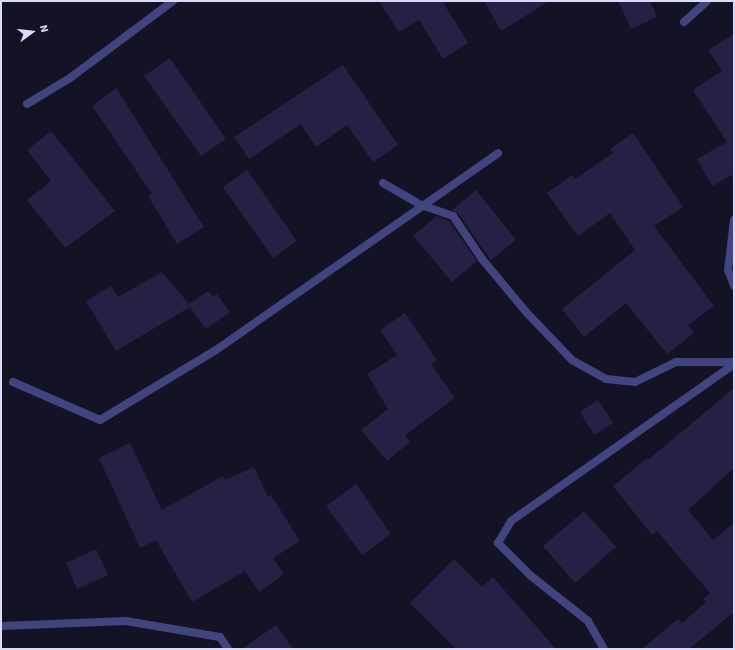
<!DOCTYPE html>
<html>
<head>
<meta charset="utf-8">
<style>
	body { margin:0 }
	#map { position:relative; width:735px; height:650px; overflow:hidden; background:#141225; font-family:"Source Sans 3",sans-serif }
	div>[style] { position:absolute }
	.building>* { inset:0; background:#252044 }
	.minor>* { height:8px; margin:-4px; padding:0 4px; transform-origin:4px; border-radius:4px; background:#42447f }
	span { translate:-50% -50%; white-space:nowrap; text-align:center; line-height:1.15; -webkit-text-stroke:3.5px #141225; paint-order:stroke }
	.frame { position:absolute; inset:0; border:2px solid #dcdafb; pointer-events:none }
	.north { position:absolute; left:12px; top:12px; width:40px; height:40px; -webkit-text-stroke:3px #141225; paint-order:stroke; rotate:75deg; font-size:11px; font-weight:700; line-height:16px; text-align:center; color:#dcdafb }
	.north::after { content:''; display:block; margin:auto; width:14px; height:18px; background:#dcdafb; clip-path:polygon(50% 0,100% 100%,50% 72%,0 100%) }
</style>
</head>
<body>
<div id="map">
	<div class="building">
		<i style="clip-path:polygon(379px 1px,449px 1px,444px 4px,468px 43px,443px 59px,419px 20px,399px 32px)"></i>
		<i style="clip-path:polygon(484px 1px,549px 1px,501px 31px)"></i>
		<i style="clip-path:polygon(618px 1px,650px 1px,657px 17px,631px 29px)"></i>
		<i style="clip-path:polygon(734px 34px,734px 174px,712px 186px,697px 159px,727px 142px,693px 90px,722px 71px,708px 50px)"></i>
		<i style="clip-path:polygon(170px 58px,226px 139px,201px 156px,144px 76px)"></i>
		<i style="clip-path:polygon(343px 65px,398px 145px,373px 162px,347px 125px,316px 147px,301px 124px,249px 159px,234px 137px)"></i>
		<i style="clip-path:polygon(116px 88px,204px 227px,177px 244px,148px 196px,152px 194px,92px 106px)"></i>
		<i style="clip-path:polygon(51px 131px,115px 211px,65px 248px,27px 200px,51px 181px,27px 150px)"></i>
		<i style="clip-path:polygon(633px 133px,683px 207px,654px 226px,714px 306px,688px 325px,694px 333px,667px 354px,626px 303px,584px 337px,562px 309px,635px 250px,610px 213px,578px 236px,547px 193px,572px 175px,575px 179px,613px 153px,610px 149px)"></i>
		<i style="clip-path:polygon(247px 170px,297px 241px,273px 258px,223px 187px)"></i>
		<i style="clip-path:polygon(476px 190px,516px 240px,491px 260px,458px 213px,452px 210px)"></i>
		<i style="clip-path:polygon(437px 216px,449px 221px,477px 261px,452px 282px,413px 236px)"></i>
		<i style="clip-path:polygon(162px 272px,189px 304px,208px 291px,213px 297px,217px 294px,230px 312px,206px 329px,190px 307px,116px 351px,86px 301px,111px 286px,118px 297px)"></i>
		<i style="clip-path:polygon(405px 313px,437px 360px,431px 364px,455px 398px,405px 435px,410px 442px,387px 461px,361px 430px,388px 409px,367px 374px,397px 355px,380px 330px)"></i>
		<i style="clip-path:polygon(734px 388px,734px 468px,688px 510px,713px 540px,734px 523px,734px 612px,689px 649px,642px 649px,678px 619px,682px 623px,706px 602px,703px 599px,710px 593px,657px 531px,652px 535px,613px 486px,647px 458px,648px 460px)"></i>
		<i style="clip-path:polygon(598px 400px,613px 423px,594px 435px,580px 412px)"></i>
		<i style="clip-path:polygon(130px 443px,162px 510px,223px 476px,225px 480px,254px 467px,268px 497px,271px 495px,300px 541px,273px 558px,284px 574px,259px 592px,245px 571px,192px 602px,156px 540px,140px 548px,99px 458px)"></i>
		<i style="clip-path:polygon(356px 484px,391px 534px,362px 555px,326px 506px)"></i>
		<i style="clip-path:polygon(584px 511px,616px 547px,575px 583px,543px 546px)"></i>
		<i style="clip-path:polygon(96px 549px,108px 575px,77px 589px,66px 563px)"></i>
		<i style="clip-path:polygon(454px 559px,482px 587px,493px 577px,556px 649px,456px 649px,410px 603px)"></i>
		<i style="clip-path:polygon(276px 625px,293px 649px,242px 649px)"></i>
	</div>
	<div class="minor">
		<i style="left:684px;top:22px;width:31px;rotate:-42deg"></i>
		<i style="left:27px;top:104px;width:50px;rotate:-31.2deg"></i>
		<i style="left:70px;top:78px;width:129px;rotate:-36.8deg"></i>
		<i style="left:383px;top:183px;width:44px;rotate:30.1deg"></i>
		<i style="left:421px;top:205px;width:34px;rotate:19deg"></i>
		<i style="left:453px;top:216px;width:52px;rotate:56deg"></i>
		<i style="left:482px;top:259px;width:70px;rotate:50.2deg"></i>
		<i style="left:527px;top:313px;width:65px;rotate:46.2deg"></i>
		<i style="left:572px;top:360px;width:39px;rotate:29deg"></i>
		<i style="left:606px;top:379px;width:29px;rotate:6deg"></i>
		<i style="left:635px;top:382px;width:46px;rotate:-26deg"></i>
		<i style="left:676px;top:362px;width:58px"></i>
		<i style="left:734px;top:220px;width:50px;rotate:96.8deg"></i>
		<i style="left:728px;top:270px;width:17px;rotate:69deg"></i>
		<i style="left:13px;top:382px;width:95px;rotate:23.6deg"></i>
		<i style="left:100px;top:420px;width:135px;rotate:-31.1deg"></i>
		<i style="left:216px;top:350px;width:344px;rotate:-34.9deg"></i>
		<i style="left:1px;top:626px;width:125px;rotate:-2.3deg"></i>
		<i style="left:126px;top:621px;width:95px;rotate:9.7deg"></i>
		<i style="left:220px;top:637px;width:14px;rotate:56deg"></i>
		<i style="left:604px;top:649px;width:32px;rotate:-120deg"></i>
		<i style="left:588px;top:621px;width:73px;rotate:-141.7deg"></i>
		<i style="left:531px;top:576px;width:47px;rotate:-135deg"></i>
		<i style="left:498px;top:543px;width:26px;rotate:-59deg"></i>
		<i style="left:511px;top:521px;width:273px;rotate:-35.1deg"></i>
	</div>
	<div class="frame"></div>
	<div class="north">N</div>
</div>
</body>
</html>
